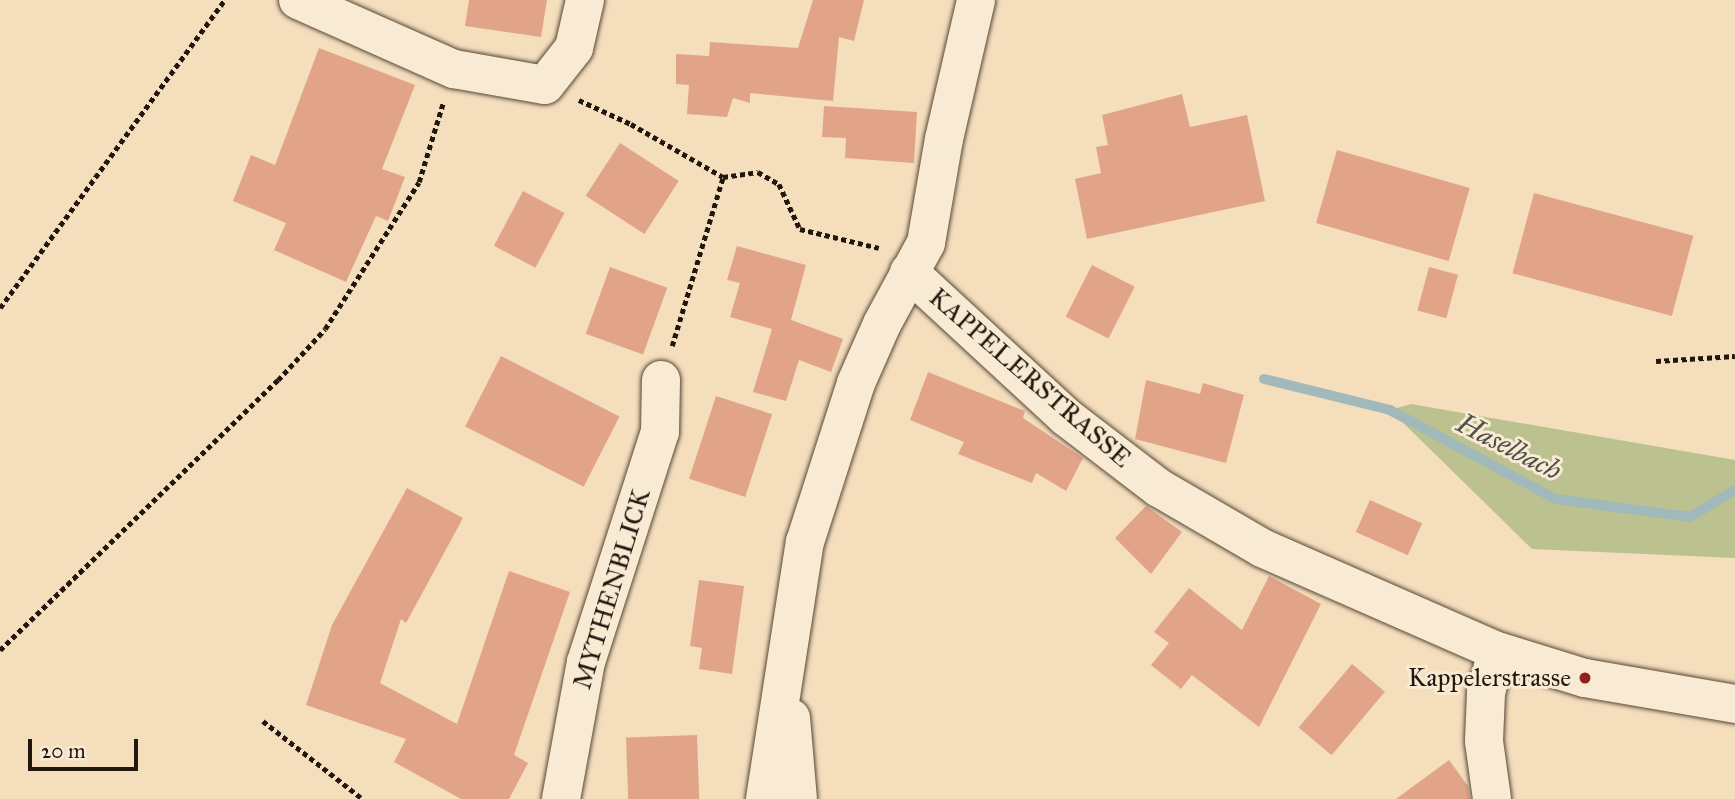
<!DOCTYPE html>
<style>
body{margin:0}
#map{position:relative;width:1735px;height:799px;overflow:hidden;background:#f5debc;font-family:"IM FELL Great Primer",serif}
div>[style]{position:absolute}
.green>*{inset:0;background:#bcc190}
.stream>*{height:10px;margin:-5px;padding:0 5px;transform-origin:5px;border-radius:5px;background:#a1b9bb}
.building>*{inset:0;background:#e2a489;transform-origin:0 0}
.path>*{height:4.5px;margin-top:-2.25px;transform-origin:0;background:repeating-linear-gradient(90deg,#22170e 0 5px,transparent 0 8.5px)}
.roads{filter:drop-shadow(0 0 2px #57493a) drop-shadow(0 0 2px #57493a)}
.minor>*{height:38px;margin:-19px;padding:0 19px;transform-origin:19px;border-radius:19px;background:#f8ead3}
.dots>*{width:19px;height:19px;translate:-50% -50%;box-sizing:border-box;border:4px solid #f8ead3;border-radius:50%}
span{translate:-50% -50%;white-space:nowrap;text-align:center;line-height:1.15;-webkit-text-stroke:6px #f8ead3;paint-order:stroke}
.street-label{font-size:26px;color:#22170e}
.poi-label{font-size:26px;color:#22170e}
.right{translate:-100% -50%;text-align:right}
.water-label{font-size:28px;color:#4e504b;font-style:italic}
.scale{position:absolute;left:28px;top:739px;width:110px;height:32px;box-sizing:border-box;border:4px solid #22170e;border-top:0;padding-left:9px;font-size:21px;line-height:24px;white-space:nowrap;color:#22170e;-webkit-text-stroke:5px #f8ead3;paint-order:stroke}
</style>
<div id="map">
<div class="green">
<div style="clip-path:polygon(1411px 404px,1735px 460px,1735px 558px,1532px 549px,1390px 410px)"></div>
</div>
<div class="stream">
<div style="left:1264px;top:379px;width:130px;rotate:13.8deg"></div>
<div style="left:1390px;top:410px;width:187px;rotate:28.3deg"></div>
<div style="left:1555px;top:499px;width:136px;rotate:7.6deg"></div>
<div style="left:1690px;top:517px;width:52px;rotate:-31deg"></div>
</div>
<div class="building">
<div style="clip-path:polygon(469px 0,547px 0,541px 37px,465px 26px)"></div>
<div style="clip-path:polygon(813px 0,864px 0,854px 41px,839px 37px,833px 101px,750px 93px,750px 103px,733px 98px,727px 117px,687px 114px,689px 85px,676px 84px,676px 54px,709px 56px,710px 42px,798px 48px)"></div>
<div style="clip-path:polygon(319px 48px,415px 85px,382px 169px,405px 177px,388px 221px,376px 216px,346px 282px,274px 250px,286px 223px,233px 201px,251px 155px,275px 165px)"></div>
<div style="clip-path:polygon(1182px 94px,1190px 127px,1247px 115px,1265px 201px,1087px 239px,1075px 179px,1101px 173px,1096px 147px,1108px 145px,1102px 115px)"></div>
<div style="clip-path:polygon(824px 106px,917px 112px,914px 163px,845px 158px,846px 138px,822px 137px)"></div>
<div style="left:620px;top:143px;width:70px;height:63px;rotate:33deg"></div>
<div style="left:1337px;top:150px;width:138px;height:76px;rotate:16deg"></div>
<div style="left:523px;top:191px;width:47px;height:62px;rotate:28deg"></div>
<div style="left:1534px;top:193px;width:165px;height:83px;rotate:15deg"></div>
<div style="clip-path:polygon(737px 246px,806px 265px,791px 320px,843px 339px,831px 372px,799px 360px,786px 401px,753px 392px,772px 329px,730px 317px,740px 283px,727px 280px)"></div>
<div style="left:1092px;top:265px;width:48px;height:58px;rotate:27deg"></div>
<div style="left:610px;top:267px;width:61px;height:71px;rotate:20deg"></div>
<div style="left:1429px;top:267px;width:30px;height:45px;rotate:15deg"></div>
<div style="left:501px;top:356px;width:133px;height:79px;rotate:27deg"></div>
<div style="clip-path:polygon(928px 372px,1025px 411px,1023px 418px,1083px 458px,1066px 491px,1036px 473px,1032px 483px,958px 454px,964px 442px,910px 420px)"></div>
<div style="clip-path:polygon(1146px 380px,1200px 394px,1203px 383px,1244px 395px,1226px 463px,1135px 439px)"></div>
<div style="left:716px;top:396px;width:59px;height:87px;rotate:18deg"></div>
<div style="clip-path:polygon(407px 488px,463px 518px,406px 623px,401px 619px,380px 683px,457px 724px,509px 571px,570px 592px,514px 755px,528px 763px,509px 799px,461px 799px,394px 762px,406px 739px,306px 705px,332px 625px)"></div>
<div style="left:1370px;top:500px;width:57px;height:35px;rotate:24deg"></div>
<div style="clip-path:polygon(1146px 506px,1182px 532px,1151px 574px,1115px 538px)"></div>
<div style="clip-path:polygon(1269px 576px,1321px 604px,1259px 727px,1192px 675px,1181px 689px,1151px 665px,1169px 643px,1154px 632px,1189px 588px,1242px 630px)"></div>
<div style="clip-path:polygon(699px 580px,744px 586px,732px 674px,699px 669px,702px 648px,690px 646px)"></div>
<div style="left:1352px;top:664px;width:43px;height:83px;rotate:40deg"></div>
<div style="left:697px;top:735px;width:64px;height:71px;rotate:88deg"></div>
<div style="clip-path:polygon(1449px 760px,1468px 786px,1470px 799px,1396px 799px)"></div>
</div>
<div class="path">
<div style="left:579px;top:100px;width:57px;rotate:24.8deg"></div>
<div style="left:631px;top:124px;width:106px;rotate:29.9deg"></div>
<div style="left:723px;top:177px;width:35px;rotate:-8deg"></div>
<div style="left:758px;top:172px;width:24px;rotate:30deg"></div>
<div style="left:779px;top:184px;width:50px;rotate:65deg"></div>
<div style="left:800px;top:229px;width:81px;rotate:13.5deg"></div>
<div style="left:0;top:308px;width:381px;rotate:-53.9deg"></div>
<div style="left:672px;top:346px;width:177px;rotate:-73.2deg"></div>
<div style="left:1656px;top:361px;width:79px;rotate:-3.6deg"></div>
<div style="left:0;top:650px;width:388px;rotate:-44.2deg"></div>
<div style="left:278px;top:380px;width:69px;rotate:-47.3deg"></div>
<div style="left:325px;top:329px;width:174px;rotate:-57.4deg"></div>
<div style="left:419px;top:182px;width:83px;rotate:-73.1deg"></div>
<div style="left:263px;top:721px;width:127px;rotate:38deg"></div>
</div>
<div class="roads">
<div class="minor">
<div style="left:298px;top:0;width:171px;rotate:23.9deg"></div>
<div style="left:454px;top:69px;width:92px;rotate:10deg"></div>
<div style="left:545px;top:85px;width:47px;rotate:-51.9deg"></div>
<div style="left:574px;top:48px;width:49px;rotate:-77.1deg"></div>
<div style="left:909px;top:272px;width:214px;rotate:42.7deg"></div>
<div style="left:1066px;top:417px;width:117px;rotate:37.4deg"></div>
<div style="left:1159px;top:488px;width:119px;rotate:30.2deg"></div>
<div style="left:1262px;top:548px;width:257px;rotate:23.7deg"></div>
<div style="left:1497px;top:651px;width:92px;rotate:17.1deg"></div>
<div style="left:1585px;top:678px;width:152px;rotate:9.8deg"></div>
<div style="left:791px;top:718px;width:81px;rotate:85.1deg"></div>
<div style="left:561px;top:799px;width:139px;rotate:-79.7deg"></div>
<div style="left:586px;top:662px;width:242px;rotate:-72.2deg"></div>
<div style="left:660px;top:432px;width:52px;rotate:-88.9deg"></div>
<div style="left:765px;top:799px;width:260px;rotate:-81.2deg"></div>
<div style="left:805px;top:542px;width:167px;rotate:-72.2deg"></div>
<div style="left:856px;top:383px;width:64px;rotate:-66.2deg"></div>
<div style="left:882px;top:324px;width:92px;rotate:-61.5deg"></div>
<div style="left:926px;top:243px;width:106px;rotate:-80.2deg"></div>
<div style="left:944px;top:139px;width:143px;rotate:-77deg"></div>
<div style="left:1492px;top:799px;width:59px;rotate:-97.9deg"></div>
<div style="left:1484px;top:741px;width:48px;rotate:-87.6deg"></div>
<div style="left:1486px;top:693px;width:43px;rotate:-75.3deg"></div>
</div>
</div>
<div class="dots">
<div style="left:1585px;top:678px;background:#8f2418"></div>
</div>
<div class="street-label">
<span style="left:1030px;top:378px;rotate:41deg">KAPPELERSTRASSE</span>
<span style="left:612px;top:589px;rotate:-73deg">MYTHENBLICK</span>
</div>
<div class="poi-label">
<span class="right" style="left:1571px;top:678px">Kappelerstrasse</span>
</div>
<div class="water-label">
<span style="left:1509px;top:447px;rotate:27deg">Haselbach</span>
</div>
<div class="scale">20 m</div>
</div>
